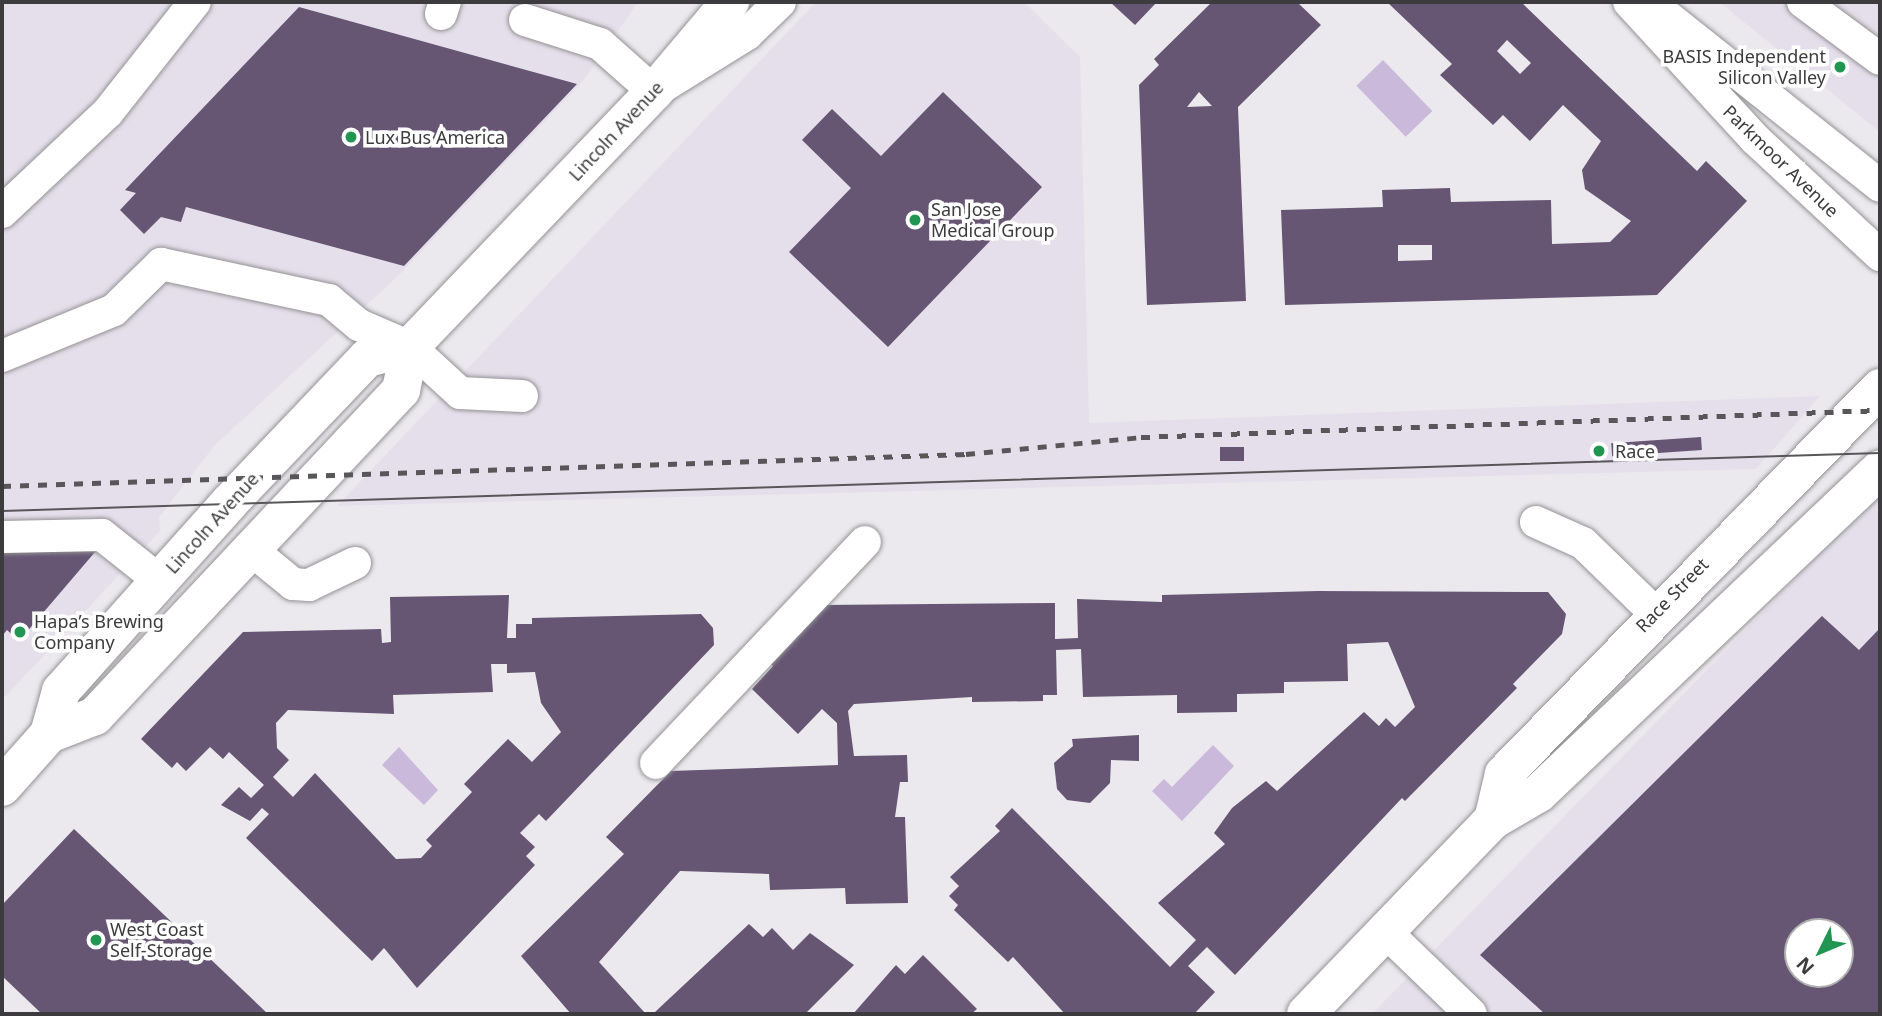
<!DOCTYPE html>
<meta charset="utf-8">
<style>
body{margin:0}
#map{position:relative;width:1882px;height:1016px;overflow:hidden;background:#ebe9ed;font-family:"Noto Sans",sans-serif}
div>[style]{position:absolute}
.built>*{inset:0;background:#e5dfeb}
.water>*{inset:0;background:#cbb9dc;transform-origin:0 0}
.building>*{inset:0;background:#665674;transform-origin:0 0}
.roads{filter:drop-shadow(0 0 2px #949296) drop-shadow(0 0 2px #949296)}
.minor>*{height:32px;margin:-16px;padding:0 16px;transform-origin:16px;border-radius:16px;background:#fff}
.major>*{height:38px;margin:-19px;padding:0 19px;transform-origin:19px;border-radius:19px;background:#fff}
.tram>*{height:2px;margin:-1px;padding:0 1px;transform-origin:1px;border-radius:1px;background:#585659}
.rail>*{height:5px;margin-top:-2.5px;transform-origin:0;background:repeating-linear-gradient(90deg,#585659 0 9px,transparent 0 18px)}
.dots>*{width:19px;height:19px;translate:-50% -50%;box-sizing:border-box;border:4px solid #fff;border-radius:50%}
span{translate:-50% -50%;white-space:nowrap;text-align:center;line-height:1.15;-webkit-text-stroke:7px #fff;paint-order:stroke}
.poi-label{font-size:18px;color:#3c3b3d}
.right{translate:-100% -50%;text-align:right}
.left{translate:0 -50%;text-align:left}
.street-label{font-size:18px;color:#3c3b3d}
.frame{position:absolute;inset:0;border:4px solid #3c3b3d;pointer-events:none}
.north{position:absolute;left:1784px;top:918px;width:70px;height:70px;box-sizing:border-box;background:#fff;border:2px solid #b1b1b1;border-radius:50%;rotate:227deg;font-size:19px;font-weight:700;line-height:28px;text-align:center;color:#3c3b3d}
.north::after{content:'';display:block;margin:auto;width:24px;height:32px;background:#209652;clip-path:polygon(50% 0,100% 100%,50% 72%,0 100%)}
</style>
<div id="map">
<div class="built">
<div style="clip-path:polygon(2px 2px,638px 2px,583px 81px,398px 276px,215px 445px,159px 517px,160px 531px,2px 700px)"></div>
<div style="clip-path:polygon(816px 2px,1024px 2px,1080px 57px,1089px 423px,1820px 396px,1756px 469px,337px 506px)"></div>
<div style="clip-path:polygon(1719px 2px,1880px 2px,1880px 132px)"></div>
<div style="clip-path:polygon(evenodd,1880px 492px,1880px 1014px,1372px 1014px,1880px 492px,1798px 932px,1840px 932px,1840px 974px,1798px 974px,1798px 932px)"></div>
</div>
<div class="water">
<div style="left:1383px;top:60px;width:71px;height:37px;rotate:46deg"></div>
<div style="clip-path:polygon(1213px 745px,1234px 766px,1182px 821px,1152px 791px,1164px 779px,1172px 787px)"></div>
<div style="clip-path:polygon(399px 747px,438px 790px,424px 805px,382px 765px)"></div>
</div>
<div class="building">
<div style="clip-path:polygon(1110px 2px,1157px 2px,1135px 25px)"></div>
<div style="clip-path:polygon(evenodd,1212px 2px,1297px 2px,1321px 25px,1238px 107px,1246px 301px,1147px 305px,1139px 85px,1159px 65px,1154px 59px,1212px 2px,1199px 92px,1212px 106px,1187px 107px,1199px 92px)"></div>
<div style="clip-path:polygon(evenodd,1387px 2px,1521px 2px,1697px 171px,1706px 161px,1747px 201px,1657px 295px,1285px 305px,1281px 210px,1383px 207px,1382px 190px,1450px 188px,1451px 202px,1551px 200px,1552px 244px,1610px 242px,1631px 221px,1585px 189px,1582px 170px,1601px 141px,1563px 105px,1530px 141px,1503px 115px,1493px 125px,1440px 75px,1452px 64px,1387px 2px,1507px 40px,1531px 63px,1520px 74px,1497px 51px,1507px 40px,1387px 2px,1398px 245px,1432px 245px,1432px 260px,1398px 261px,1398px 245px)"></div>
<div style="clip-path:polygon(299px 7px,577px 84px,404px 266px,186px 207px,181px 222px,161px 217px,144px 234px,120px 210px,136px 193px,125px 190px)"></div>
<div style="clip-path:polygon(943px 92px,1042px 187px,888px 347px,789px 252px,851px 188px,802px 140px,832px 109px,881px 156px)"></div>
<div style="left:1701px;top:437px;width:13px;height:90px;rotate:86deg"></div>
<div style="left:1220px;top:447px;width:24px;height:14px"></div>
<div style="clip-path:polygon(2px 541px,101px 545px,19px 641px,7px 630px,2px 636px)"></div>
<div style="clip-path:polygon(1317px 591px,1548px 592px,1566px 614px,1562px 634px,1513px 684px,1517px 688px,1405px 801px,1402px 798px,1235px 975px,1207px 947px,1188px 966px,1215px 992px,1194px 1014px,1065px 1014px,1013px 957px,1008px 962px,954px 910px,958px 905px,949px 896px,959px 886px,950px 877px,1000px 831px,995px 826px,1012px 808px,1170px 967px,1196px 940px,1158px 903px,1225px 844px,1214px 833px,1232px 808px,1266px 781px,1277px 791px,1364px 712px,1379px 726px,1386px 718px,1395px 727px,1415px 707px,1388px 642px,1347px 644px,1348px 681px,1284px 682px,1284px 693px,1237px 694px,1237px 712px,1177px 713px,1177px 695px,1083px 697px,1081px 649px,1056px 650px,1057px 695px,1043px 695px,1043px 701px,972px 702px,972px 697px,854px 704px,848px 711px,854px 756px,907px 755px,908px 782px,900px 782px,895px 817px,905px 817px,908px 903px,846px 904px,845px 888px,770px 890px,769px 874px,680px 871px,599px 962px,645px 1013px,655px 1012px,749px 924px,763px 937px,772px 928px,793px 950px,810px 933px,854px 965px,805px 1014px,571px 1014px,521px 956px,624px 854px,606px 837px,671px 771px,838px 765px,837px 723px,822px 709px,798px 734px,752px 689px,773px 666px,768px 661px,821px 605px,1055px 603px,1055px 639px,1078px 638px,1077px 599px,1162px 602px,1162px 595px)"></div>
<div style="clip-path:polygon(evenodd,509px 595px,507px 638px,516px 638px,516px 624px,532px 624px,532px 618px,701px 614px,713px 628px,714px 645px,546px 821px,539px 814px,520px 833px,535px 847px,526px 856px,535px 865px,417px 988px,384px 948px,372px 961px,246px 838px,269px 814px,262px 808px,250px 821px,221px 805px,239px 787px,251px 798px,264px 785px,229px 752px,223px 759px,210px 747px,186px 771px,177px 762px,172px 768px,141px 739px,243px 632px,381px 629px,382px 643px,391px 642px,390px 597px,509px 595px,491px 664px,507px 664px,507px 673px,535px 672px,541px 703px,561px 732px,532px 762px,508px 739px,464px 784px,472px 792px,426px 840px,432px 846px,421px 858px,396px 859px,315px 773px,293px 797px,273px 777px,289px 760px,277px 748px,276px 723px,288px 710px,394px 714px,393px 695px,493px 692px,491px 664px)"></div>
<div style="clip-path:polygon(evenodd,1822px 616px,1859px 650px,1880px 628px,1880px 1014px,1545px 1014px,1480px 955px,1822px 616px,1798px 932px,1840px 932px,1840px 974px,1798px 974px,1798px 932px)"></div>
<div style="clip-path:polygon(1139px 735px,1139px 761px,1111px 760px,1110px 783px,1090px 803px,1067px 800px,1057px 789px,1054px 763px,1073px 746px,1072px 739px)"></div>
<div style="clip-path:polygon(74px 829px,268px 1014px,42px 1014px,2px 976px,2px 905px)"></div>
<div style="clip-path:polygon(923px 955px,977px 1009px,971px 1014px,853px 1014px,896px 965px,905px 974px)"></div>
</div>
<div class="roads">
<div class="minor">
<div style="left:1629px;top:2px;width:186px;rotate:47.4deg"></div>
<div style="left:1755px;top:139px;width:171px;rotate:42.9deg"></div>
<div style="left:1649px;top:2px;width:295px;rotate:38.5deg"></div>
<div style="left:1803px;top:2px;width:96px;rotate:36.5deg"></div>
<div style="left:441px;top:14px;width:13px;rotate:-72deg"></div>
<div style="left:525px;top:20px;width:79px;rotate:17.7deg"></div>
<div style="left:600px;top:44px;width:72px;rotate:41.6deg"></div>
<div style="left:654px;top:92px;width:110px;rotate:-31.9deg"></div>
<div style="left:747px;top:34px;width:46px;rotate:-44.1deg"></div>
<div style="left:2px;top:212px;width:146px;rotate:-43.3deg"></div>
<div style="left:108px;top:112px;width:140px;rotate:-51.7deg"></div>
<div style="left:2px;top:356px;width:121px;rotate:-22.3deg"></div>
<div style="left:114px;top:310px;width:66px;rotate:-44.4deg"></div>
<div style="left:161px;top:264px;width:172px;rotate:12.1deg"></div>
<div style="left:329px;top:300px;width:39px;rotate:40deg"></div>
<div style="left:359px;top:325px;width:56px;rotate:23.3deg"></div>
<div style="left:410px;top:347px;width:68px;rotate:42.6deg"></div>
<div style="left:460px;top:393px;width:62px;rotate:2.8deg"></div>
<div style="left:1536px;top:522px;width:51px;rotate:24.1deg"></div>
<div style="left:1583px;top:543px;width:100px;rotate:44.2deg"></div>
<div style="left:2px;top:537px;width:100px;rotate:-1.1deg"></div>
<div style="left:102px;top:535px;width:74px;rotate:38.4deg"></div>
<div style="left:249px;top:548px;width:57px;rotate:39.3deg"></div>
<div style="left:293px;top:584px;width:16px;rotate:4deg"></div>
<div style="left:309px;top:585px;width:51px;rotate:-25.6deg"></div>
<div style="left:656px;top:763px;width:304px;rotate:-46.6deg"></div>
<div style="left:1386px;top:932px;width:118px;rotate:44deg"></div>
</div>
<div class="major">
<div style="left:49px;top:734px;width:49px;rotate:-21.4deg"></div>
<div style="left:95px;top:716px;width:447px;rotate:-46.8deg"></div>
<div style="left:401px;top:390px;width:44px;rotate:-78.2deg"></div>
<div style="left:2px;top:787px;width:71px;rotate:-48.4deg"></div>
<div style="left:49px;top:734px;width:45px;rotate:-74.4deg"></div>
<div style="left:61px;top:691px;width:252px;rotate:-48.2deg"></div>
<div style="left:229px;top:503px;width:200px;rotate:-46.4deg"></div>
<div style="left:367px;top:358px;width:44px;rotate:-14.3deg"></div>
<div style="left:410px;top:347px;width:353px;rotate:-46.3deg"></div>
<div style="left:654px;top:92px;width:118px;rotate:-49.8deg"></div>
<div style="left:1493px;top:820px;width:47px;rotate:-76.6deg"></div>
<div style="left:1504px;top:774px;width:539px;rotate:-45.75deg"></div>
<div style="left:1306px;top:1014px;width:269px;rotate:-46.1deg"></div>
<div style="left:1493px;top:820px;width:53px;rotate:-30.4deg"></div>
<div style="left:1539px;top:793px;width:470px;rotate:-43.5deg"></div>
</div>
</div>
<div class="tram">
<div style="left:2px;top:511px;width:1879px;rotate:-1.77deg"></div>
</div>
<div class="rail">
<div style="left:2px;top:486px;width:965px;rotate:-1.9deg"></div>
<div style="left:966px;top:454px;width:176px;rotate:-5.5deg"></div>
<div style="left:1141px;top:437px;width:739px;rotate:-2.09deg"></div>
</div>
<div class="dots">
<div style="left:1840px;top:67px;background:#209652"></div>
<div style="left:351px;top:137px;background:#209652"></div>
<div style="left:915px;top:220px;background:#209652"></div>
<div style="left:1599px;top:451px;background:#209652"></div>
<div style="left:20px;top:632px;background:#209652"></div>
<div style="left:96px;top:940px;background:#209652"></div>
</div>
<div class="poi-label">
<span class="right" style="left:1826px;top:67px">BASIS Independent<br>Silicon Valley</span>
<span class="left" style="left:365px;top:137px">Lux Bus America</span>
<span class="left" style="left:931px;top:220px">San Jose<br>Medical Group</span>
<span class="left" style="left:1615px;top:451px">Race</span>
<span class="left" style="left:34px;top:632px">Hapa’s Brewing<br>Company</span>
<span class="left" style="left:110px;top:940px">West Coast<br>Self-Storage</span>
</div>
<div class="street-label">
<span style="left:616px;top:131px;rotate:-47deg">Lincoln Avenue</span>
<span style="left:1781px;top:161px;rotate:44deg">Parkmoor Avenue</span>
<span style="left:212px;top:523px;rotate:-48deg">Lincoln Avenue</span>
<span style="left:1672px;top:595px;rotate:-46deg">Race Street</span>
</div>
<div class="frame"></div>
<div class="north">N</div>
</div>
